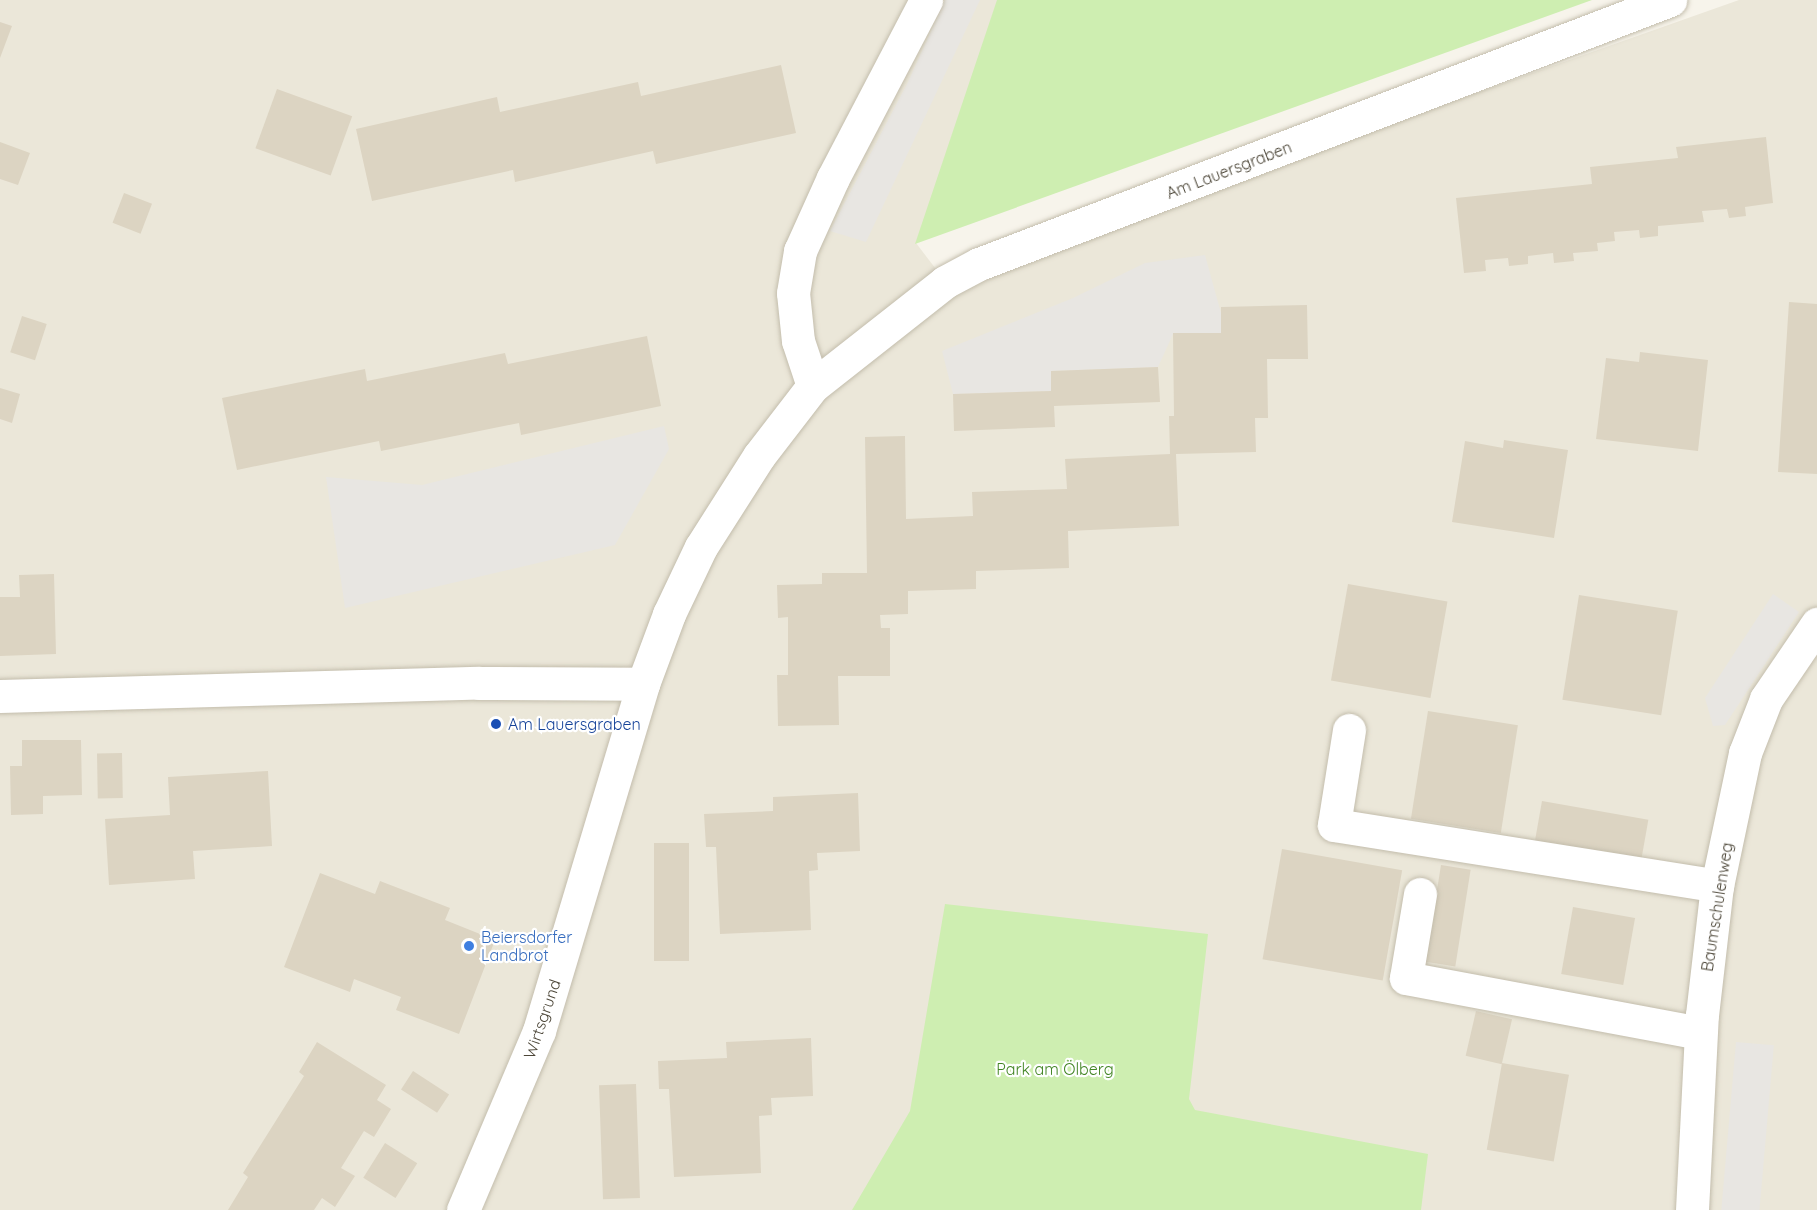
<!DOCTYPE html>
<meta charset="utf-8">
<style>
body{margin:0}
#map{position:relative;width:1817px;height:1210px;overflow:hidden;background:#f7f4eb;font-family:Quicksand,sans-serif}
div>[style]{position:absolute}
.residential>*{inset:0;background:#ebe7d9}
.green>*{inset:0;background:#ceeeb1}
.parking>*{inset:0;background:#e8e6e2;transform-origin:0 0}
.building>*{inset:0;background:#dcd4c2;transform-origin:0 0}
.roads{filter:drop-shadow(0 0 2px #c3bdac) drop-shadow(0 0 2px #c3bdac)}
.minor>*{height:33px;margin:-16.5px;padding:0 16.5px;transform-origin:16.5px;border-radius:16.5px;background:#fff}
.dots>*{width:16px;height:16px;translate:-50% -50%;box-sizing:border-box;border:3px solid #fff;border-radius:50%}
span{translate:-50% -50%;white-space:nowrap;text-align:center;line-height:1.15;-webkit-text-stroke:4.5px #fff;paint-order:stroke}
.street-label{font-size:16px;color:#4c4638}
.transit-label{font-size:16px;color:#164399}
.left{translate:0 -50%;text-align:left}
.shop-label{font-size:16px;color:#366cbe}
.park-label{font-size:16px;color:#428524}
</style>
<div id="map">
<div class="residential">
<div style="clip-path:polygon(0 0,999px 0,916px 243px,945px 281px,1739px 0,1817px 0,1817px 1210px,0 1210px)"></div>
</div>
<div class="green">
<div style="clip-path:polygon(997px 0,1592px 0,915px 244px)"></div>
<div style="clip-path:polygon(945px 904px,1208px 934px,1189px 1099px,1195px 1110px,1428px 1154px,1421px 1210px,852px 1210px,910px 1111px)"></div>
</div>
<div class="parking">
<div style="clip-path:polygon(945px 0,980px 0,866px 242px,830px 231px,908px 82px)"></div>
<div style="clip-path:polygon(1205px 255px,1221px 313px,1221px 333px,1173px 334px,1158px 367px,1051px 371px,1051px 391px,953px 394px,942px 351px,1073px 298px,1145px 263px)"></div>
<div style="clip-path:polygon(664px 426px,669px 449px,615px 545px,345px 608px,326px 477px,422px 485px)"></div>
<div style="clip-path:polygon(1773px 594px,1799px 612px,1725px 725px,1713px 726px,1705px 698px)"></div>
<div style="left:1736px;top:1042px;width:38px;height:169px;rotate:5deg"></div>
</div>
<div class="building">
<div style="clip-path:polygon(0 22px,12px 26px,0 58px)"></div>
<div style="clip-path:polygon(781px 65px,796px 133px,656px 164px,653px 151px,515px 182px,513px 170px,372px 201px,356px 129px,497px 97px,500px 112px,638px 82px,641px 96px)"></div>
<div style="left:277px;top:89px;width:80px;height:63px;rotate:20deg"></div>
<div style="clip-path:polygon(1766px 137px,1773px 203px,1745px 207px,1746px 216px,1729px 218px,1727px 209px,1702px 211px,1704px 222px,1658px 226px,1658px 236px,1640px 238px,1639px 230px,1614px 232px,1615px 241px,1597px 243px,1598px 251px,1573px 253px,1574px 261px,1554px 263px,1553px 253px,1528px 256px,1528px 264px,1509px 266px,1508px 258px,1485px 260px,1486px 271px,1464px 273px,1456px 198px,1592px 184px,1590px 167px,1678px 158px,1676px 147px)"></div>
<div style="clip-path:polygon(0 142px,30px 153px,18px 185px,0 179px)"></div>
<div style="left:124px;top:193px;width:30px;height:32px;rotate:21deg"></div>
<div style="clip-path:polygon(1789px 302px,1817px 304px,1817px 474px,1778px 472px)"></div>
<div style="clip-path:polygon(1307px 305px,1308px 359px,1267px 359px,1268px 418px,1255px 418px,1256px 452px,1176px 454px,1179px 526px,1068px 531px,1069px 568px,976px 571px,976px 589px,908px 591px,908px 614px,880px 615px,881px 628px,890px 628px,890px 676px,838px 676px,839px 725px,778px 726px,777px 675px,788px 675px,788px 617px,778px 618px,777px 585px,822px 584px,822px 573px,867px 573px,865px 437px,905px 436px,906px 519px,973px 516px,972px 492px,1067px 489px,1065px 459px,1170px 454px,1169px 416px,1174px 416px,1173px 333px,1221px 333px,1221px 307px)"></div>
<div style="left:22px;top:316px;width:26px;height:38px;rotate:18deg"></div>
<div style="clip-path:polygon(647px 336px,661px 406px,521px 435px,519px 423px,381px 451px,379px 441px,237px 470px,222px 398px,365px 369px,367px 381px,505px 353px,508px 364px)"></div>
<div style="clip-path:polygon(1640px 352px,1708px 360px,1698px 451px,1596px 439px,1606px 358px,1639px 362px)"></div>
<div style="clip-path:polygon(1158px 367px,1160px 402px,1054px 406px,1055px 427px,954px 431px,953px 394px,1051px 391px,1051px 371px)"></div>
<div style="clip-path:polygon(0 388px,20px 394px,12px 423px,0 419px)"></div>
<div style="clip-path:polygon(1504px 440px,1568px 450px,1554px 538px,1452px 522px,1465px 441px,1503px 448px)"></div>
<div style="clip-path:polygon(54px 574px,56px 654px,0 656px,0 597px,20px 597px,19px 575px)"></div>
<div style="left:1348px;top:584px;width:101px;height:98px;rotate:10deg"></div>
<div style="left:1579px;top:595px;width:100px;height:106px;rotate:9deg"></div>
<div style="left:1428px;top:711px;width:91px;height:109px;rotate:9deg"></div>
<div style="clip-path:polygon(22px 740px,81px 740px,82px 795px,43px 796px,43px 814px,11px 815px,10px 766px,22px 766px)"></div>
<div style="left:122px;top:753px;width:45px;height:25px;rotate:89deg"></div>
<div style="clip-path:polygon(268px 771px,272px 846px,193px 851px,195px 879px,109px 885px,105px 819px,170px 815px,168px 777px)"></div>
<div style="clip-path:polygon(858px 793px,860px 851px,817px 853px,818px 870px,809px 871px,811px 930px,720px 934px,716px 847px,706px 847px,704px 814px,773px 811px,773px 797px)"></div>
<div style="left:1542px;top:801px;width:108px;height:43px;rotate:10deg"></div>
<div style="left:654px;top:843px;width:35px;height:118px"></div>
<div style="left:1282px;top:849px;width:122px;height:112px;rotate:10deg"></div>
<div style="left:1441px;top:865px;width:30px;height:98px;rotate:9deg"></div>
<div style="clip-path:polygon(320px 873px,375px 894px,380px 881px,450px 908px,445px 920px,495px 940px,459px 1034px,396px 1010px,401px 997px,354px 979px,350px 992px,284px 967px)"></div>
<div style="left:1573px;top:907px;width:63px;height:68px;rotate:10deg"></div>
<div style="left:1476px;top:1011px;width:37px;height:46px;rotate:13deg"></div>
<div style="clip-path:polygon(811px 1038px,813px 1096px,771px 1098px,772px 1115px,759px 1116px,761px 1173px,674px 1177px,669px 1089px,659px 1089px,658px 1061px,727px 1058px,726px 1042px)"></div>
<div style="clip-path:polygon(317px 1042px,386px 1085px,377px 1100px,391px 1109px,374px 1137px,364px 1131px,341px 1168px,355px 1176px,335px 1207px,322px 1198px,314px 1210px,228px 1210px,248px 1177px,243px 1173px,304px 1076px,299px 1072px)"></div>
<div style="left:1502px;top:1063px;width:68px;height:88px;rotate:10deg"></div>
<div style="left:413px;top:1071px;width:43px;height:22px;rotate:33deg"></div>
<div style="left:636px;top:1084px;width:114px;height:37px;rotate:88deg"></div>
<div style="left:385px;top:1143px;width:38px;height:41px;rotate:32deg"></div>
</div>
<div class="roads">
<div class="minor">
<div style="left:813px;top:386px;width:47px;rotate:-108.4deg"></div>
<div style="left:798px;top:341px;width:48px;rotate:-95.9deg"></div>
<div style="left:793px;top:293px;width:43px;rotate:-80.5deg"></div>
<div style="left:800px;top:251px;width:80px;rotate:-65.7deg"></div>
<div style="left:833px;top:178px;width:201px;rotate:-62.4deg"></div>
<div style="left:0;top:696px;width:479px;rotate:-1.6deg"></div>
<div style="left:479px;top:683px;width:164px;rotate:0.3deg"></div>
<div style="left:643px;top:684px;width:75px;rotate:-69.6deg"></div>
<div style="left:669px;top:614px;width:74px;rotate:-64.5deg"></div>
<div style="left:701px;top:547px;width:108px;rotate:-57.5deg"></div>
<div style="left:759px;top:456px;width:88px;rotate:-52.4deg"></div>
<div style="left:813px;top:386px;width:168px;rotate:-38.2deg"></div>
<div style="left:945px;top:282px;width:38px;rotate:-28deg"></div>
<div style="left:979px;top:264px;width:740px;rotate:-20.91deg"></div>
<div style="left:1349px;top:730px;width:96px;rotate:99deg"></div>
<div style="left:1334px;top:825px;width:388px;rotate:9deg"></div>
<div style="left:1420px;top:894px;width:85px;rotate:99.5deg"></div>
<div style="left:1406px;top:978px;width:299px;rotate:10.6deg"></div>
<div style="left:463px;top:1210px;width:194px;rotate:-67deg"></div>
<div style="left:539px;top:1031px;width:362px;rotate:-73.3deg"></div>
<div style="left:1692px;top:1210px;width:195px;rotate:-87.1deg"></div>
<div style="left:1702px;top:1015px;width:130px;rotate:-83.4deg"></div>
<div style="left:1717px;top:886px;width:136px;rotate:-78.1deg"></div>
<div style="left:1745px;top:753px;width:58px;rotate:-68.7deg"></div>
<div style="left:1766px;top:699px;width:91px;rotate:-55.8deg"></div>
</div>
</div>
<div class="dots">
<div style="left:496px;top:724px;background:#1a4fb4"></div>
<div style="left:469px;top:946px;background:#3f7fe0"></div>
</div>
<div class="street-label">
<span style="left:1229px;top:170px;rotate:-21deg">Am Lauersgraben</span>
<span style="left:1717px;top:907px;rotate:-81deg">Baumschulenweg</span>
<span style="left:542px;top:1019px;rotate:-71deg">Wirtsgrund</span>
</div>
<div class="transit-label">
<span class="left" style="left:508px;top:724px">Am Lauersgraben</span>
</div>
<div class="shop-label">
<span class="left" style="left:481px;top:946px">Beiersdorfer<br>Landbrot</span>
</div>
<div class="park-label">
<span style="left:1055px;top:1069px">Park am Ölberg</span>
</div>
</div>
